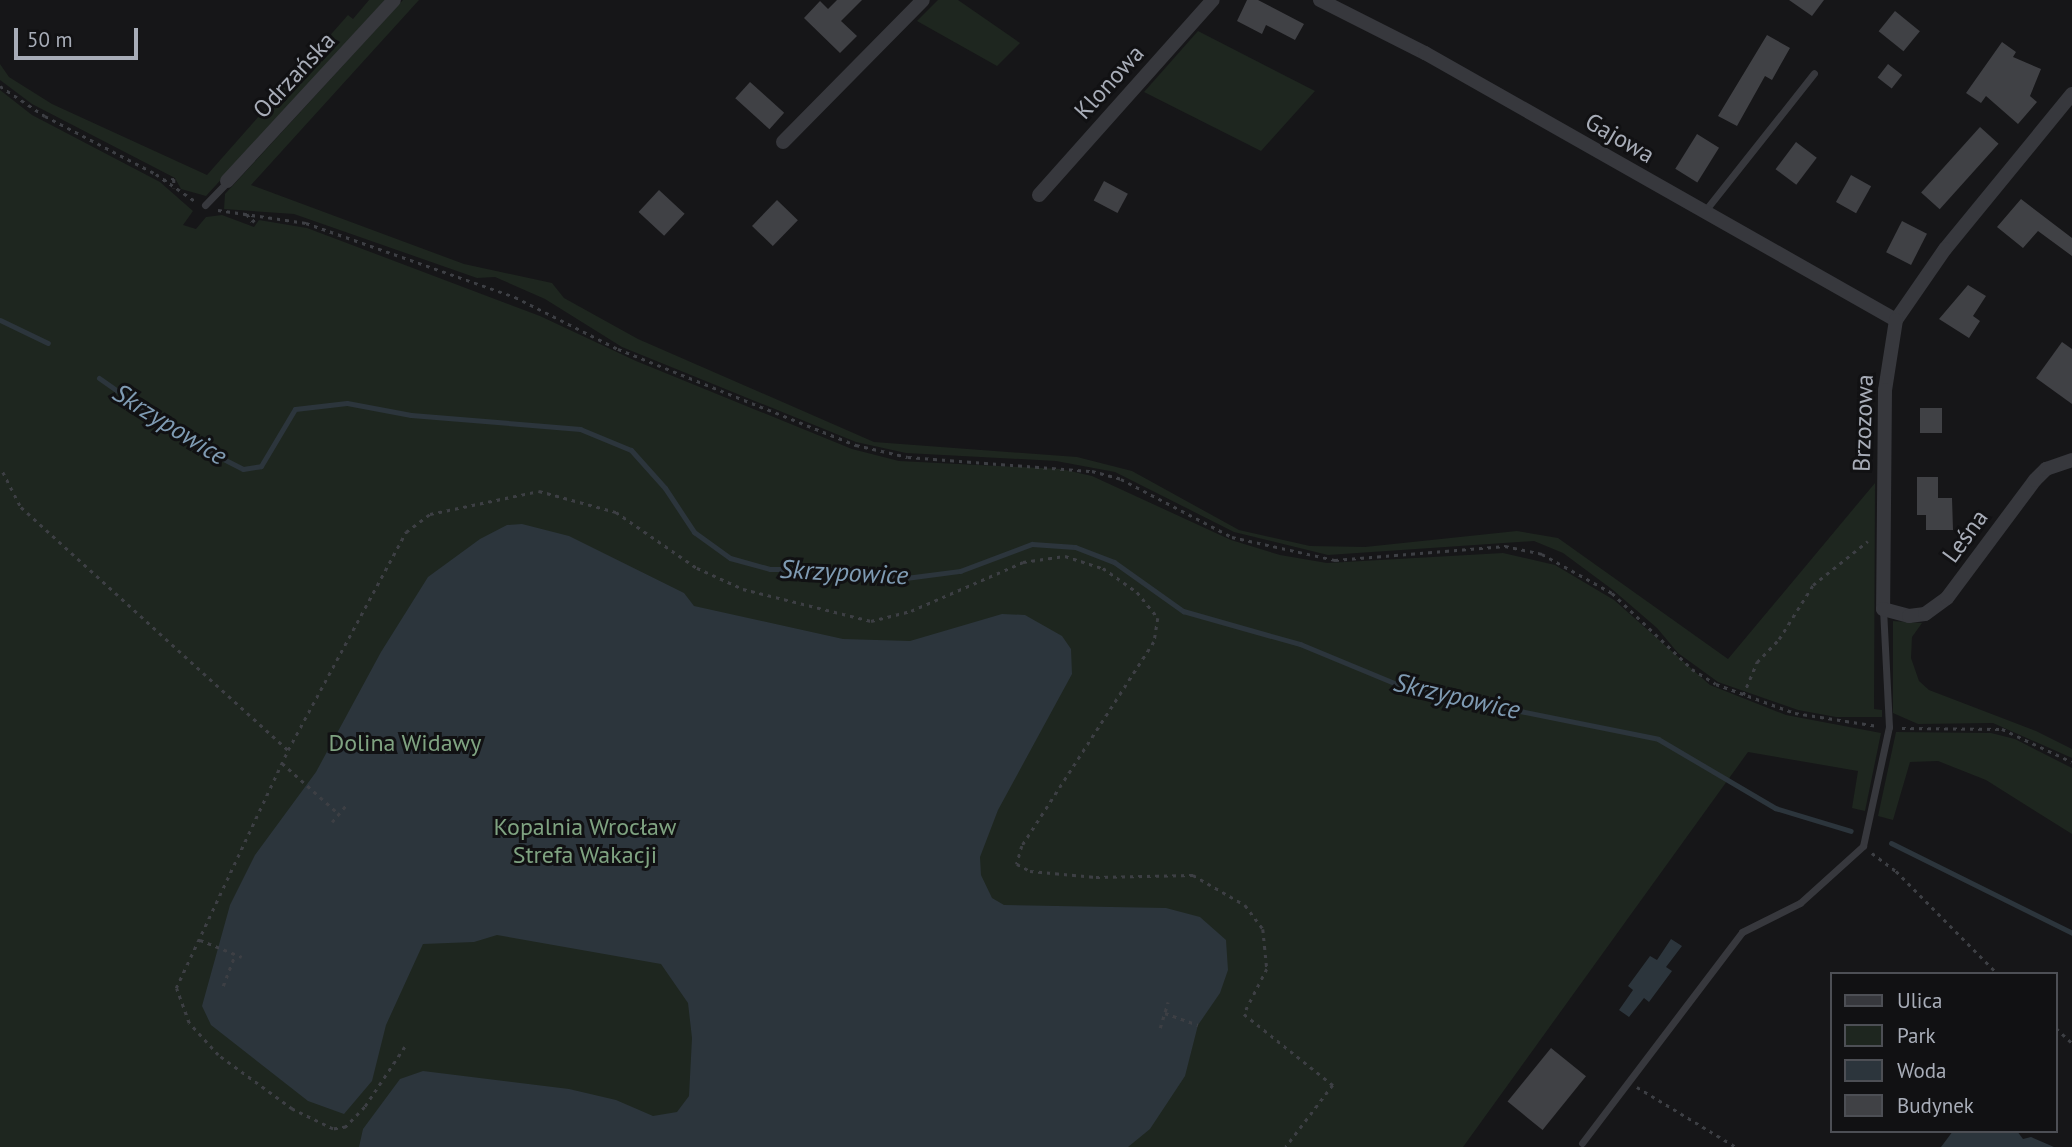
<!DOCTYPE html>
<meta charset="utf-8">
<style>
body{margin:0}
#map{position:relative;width:2072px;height:1147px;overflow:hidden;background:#161618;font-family:"PT Sans",sans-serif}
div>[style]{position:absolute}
.green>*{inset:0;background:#1e261f}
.water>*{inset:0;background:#2c353c}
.stream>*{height:5px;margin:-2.5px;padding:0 2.5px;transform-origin:2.5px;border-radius:2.5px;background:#2c353c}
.building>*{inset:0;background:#404145;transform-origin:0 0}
.path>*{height:2.5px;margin-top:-1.25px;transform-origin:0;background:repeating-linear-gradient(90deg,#3d3f44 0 3.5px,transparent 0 8.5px)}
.lane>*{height:7px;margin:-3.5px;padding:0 3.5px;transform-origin:3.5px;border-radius:3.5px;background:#37383d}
.street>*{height:14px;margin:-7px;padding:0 7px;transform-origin:7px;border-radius:7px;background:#37383d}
span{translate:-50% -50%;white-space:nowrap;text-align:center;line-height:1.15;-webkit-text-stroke:6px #111113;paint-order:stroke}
.street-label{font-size:24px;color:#a8adb8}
.park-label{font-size:24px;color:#7fa381}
.water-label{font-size:26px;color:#7f9bb3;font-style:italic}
.legend{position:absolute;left:1830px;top:972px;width:228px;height:161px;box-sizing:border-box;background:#111113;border:2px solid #4d4f55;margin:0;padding:9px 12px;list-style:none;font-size:21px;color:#a8adb8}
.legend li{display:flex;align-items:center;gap:14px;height:35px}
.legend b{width:35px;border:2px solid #4d4f55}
.scale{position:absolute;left:14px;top:28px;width:124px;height:32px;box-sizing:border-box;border:4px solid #a8adb8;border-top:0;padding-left:9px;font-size:21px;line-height:24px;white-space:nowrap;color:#a8adb8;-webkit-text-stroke:5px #111113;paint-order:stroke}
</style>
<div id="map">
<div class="green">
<div style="clip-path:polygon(369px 0,385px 0,206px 196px,181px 189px,175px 178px,32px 104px,0 80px,0 64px,9px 77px,52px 104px,207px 175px,348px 15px,353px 19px)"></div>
<div style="clip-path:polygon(403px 0,419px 0,251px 185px,464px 264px,552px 283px,564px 298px,638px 339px,874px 442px,1077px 457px,1132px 471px,1239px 530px,1310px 546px,1365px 547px,1517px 531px,1558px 538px,1728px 659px,1875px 483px,1874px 709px,1882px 710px,1882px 717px,1836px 717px,1798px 710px,1718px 682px,1678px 653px,1657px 628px,1613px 590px,1563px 553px,1534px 541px,1328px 555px,1234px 532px,1115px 472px,1056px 461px,906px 453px,856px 442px,622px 347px,545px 299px,495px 277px,477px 278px,294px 214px,224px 209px,225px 194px)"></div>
<div style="clip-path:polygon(938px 0,958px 0,1020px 43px,997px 66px,917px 21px)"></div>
<div style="clip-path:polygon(1198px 31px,1315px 91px,1261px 151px,1144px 92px)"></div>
<div style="clip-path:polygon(0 90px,32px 115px,160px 182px,193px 211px,183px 225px,196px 229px,206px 217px,222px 215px,254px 227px,259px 220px,307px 228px,540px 316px,636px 361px,852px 449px,899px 461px,1061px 469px,1092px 476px,1231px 540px,1280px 555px,1327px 563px,1503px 553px,1555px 565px,1614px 600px,1710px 685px,1786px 715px,1881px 733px,1865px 811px,1852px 808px,1858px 771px,1748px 752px,1463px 1147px,0 1147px)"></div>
<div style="clip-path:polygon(1893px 621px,1922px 623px,1912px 637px,1911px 658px,1919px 681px,1929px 690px,2036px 731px,2072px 749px,2072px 758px,1993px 723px,1918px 724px,1893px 713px)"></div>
<div style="clip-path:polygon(1896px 732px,1991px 733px,2015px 739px,2072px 768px,2072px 834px,1986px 780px,1938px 761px,1910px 762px,1893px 820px,1878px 816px)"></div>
</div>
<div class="water">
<div style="clip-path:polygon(522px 524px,569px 536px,684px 593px,694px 606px,843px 639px,910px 641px,1002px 614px,1025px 615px,1062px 636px,1071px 649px,1072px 674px,998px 810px,980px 857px,981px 875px,992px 898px,1004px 905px,1166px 908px,1200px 917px,1226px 940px,1228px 970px,1220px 993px,1198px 1025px,1185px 1076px,1150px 1129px,1128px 1147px,359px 1147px,363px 1129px,400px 1079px,423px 1071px,569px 1089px,616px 1100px,653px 1116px,677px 1112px,689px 1096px,692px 1038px,688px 1003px,661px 964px,497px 935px,474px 942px,423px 944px,386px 1025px,372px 1081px,344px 1114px,308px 1101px,211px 1025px,202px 1006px,230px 905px,255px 855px,316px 772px,381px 652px,428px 577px,480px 539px,507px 525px)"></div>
<div style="clip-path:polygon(1671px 939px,1682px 946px,1666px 967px,1672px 971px,1649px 1002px,1644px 998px,1629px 1017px,1619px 1010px,1633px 990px,1628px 986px,1650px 956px,1657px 960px)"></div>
<div style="clip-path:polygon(1953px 1131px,2017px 1131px,2023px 1139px,2031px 1137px,2054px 1147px,1941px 1147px)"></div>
</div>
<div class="stream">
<div style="left:0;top:320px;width:53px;rotate:25.6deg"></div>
<div style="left:99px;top:378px;width:111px;rotate:35.1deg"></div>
<div style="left:190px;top:442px;width:59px;rotate:27deg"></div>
<div style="left:243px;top:469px;width:18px;rotate:-9deg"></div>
<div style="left:261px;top:466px;width:66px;rotate:-59.2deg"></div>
<div style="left:295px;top:409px;width:52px;rotate:-6.6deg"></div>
<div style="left:347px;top:403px;width:65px;rotate:10.6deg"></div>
<div style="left:411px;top:415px;width:170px;rotate:4.7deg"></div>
<div style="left:580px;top:429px;width:55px;rotate:22.4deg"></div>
<div style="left:631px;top:450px;width:51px;rotate:48.2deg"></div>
<div style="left:665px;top:488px;width:53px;rotate:56.6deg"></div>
<div style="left:694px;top:532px;width:44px;rotate:35.8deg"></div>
<div style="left:730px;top:558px;width:41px;rotate:15.4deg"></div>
<div style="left:770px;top:569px;width:94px"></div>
<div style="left:864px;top:569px;width:35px;rotate:16deg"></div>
<div style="left:898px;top:579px;width:63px;rotate:-7.4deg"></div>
<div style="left:960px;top:571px;width:77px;rotate:-20.6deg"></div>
<div style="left:1032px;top:544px;width:43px;rotate:4deg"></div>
<div style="left:1075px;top:547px;width:42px;rotate:21deg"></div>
<div style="left:1114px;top:562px;width:85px;rotate:35.4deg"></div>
<div style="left:1183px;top:611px;width:122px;rotate:15.8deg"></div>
<div style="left:1300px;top:644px;width:115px;rotate:22.5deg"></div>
<div style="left:1406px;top:688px;width:257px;rotate:11.4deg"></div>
<div style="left:1658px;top:739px;width:136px;rotate:30.5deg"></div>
<div style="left:1775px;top:808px;width:79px;rotate:16.8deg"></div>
<div style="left:1891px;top:843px;width:202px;rotate:26.4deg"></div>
</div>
<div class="building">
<div style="clip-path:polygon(837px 0,862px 0,841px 21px,857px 36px,840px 53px,804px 18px,820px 1px,828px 9px)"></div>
<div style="clip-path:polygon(1247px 0,1258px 0,1304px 24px,1295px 40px,1266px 25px,1262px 34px,1237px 21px)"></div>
<div style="clip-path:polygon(1789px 0,1824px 0,1812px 16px)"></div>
<div style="left:1895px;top:11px;width:32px;height:26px;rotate:39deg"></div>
<div style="clip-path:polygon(1767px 35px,1790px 48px,1772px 80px,1765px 76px,1737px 126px,1718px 116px)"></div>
<div style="clip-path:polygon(2002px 42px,2016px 52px,2013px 57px,2041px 69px,2030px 96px,2037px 102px,2018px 124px,1986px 96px,1981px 103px,1966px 93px)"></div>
<div style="left:1888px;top:64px;width:18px;height:17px;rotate:38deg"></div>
<div style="left:750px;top:82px;width:46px;height:22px;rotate:42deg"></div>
<div style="left:1980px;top:127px;width:25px;height:88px;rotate:42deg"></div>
<div style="left:1697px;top:134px;width:26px;height:41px;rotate:32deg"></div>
<div style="left:1796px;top:142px;width:26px;height:34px;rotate:37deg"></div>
<div style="left:1851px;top:175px;width:23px;height:31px;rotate:29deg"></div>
<div style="left:1104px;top:181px;width:27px;height:22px;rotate:28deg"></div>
<div style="left:659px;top:190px;width:35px;height:30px;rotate:43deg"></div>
<div style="clip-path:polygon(2021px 199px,2072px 238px,2072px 256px,2038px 231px,2023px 248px,1997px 227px)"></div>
<div style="left:777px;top:200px;width:29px;height:36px;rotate:44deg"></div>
<div style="left:1902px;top:221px;width:28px;height:35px;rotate:27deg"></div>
<div style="clip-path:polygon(1968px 285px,1986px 296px,1973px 316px,1980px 321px,1969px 338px,1939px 319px)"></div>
<div style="clip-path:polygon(2062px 342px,2072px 349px,2072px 404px,2036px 378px)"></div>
<div style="left:1920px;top:408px;width:22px;height:25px"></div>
<div style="clip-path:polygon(1917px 477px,1938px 477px,1938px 498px,1952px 498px,1953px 530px,1926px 530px,1926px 515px,1917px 515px)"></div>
<div style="left:1551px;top:1048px;width:45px;height:69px;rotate:39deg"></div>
</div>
<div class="path">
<div style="left:0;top:86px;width:54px;rotate:33.7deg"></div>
<div style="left:45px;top:116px;width:125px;rotate:27.6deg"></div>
<div style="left:156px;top:174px;width:47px;rotate:34.7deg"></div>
<div style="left:163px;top:180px;width:11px;rotate:-5deg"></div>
<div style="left:174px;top:179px;width:9px;rotate:90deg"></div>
<div style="left:218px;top:210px;width:89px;rotate:8.4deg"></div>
<div style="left:306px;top:223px;width:222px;rotate:19.5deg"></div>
<div style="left:515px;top:297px;width:115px;rotate:26.8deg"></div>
<div style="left:618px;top:349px;width:257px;rotate:22deg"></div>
<div style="left:856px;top:445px;width:53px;rotate:13deg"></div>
<div style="left:908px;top:457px;width:185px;rotate:4.4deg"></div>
<div style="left:1092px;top:471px;width:30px;rotate:15deg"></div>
<div style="left:1121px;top:479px;width:125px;rotate:27.6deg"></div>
<div style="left:1232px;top:537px;width:106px;rotate:12.6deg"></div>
<div style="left:1335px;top:560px;width:171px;rotate:-4.7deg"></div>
<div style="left:1505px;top:546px;width:38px;rotate:12deg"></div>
<div style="left:1542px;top:554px;width:80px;rotate:29.1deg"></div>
<div style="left:1612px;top:593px;width:110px;rotate:43.5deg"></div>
<div style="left:1692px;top:669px;width:28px;rotate:32deg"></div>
<div style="left:1716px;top:684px;width:84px;rotate:20.2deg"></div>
<div style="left:1795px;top:713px;width:84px;rotate:8.9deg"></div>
<div style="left:247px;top:214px;width:9px;rotate:58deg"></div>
<div style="left:252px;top:222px;width:8px;rotate:-45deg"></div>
<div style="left:3px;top:472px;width:39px;rotate:63deg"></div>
<div style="left:21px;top:507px;width:361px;rotate:42.3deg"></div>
<div style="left:1743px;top:695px;width:36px;rotate:-67deg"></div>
<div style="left:1757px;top:662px;width:32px;rotate:-46deg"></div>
<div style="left:1779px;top:639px;width:64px;rotate:-57.8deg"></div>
<div style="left:1813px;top:585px;width:70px;rotate:-38.7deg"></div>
<div style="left:1902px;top:728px;width:100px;rotate:0.6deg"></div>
<div style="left:2002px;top:729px;width:77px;rotate:25.2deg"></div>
<div style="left:282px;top:763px;width:76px;rotate:41.8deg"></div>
<div style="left:332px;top:822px;width:25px;rotate:-50deg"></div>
<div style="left:1872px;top:853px;width:30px;rotate:37deg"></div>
<div style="left:1896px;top:871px;width:145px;rotate:45.3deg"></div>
<div style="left:200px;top:940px;width:45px;rotate:22deg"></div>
<div style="left:223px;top:986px;width:33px;rotate:-69deg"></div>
<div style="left:1165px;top:1013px;width:35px;rotate:20deg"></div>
<div style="left:1160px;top:1028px;width:27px;rotate:-73deg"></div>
<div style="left:2056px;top:1028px;width:22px;rotate:43deg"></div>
<div style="left:405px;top:1047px;width:72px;rotate:123.7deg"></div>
<div style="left:365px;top:1107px;width:28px;rotate:134deg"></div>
<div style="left:346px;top:1127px;width:13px;rotate:171deg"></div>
<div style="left:333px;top:1129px;width:46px;rotate:-154deg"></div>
<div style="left:292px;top:1109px;width:92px;rotate:-143.9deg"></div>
<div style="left:218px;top:1055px;width:43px;rotate:-132.2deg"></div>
<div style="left:189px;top:1023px;width:37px;rotate:-110deg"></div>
<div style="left:176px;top:988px;width:263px;rotate:-64.8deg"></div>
<div style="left:288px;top:750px;width:248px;rotate:-61.6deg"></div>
<div style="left:406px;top:532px;width:30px;rotate:-37deg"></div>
<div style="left:430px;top:514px;width:111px;rotate:-11.9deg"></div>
<div style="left:539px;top:491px;width:80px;rotate:15.3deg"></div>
<div style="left:616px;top:512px;width:98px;rotate:34.7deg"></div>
<div style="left:697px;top:568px;width:51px;rotate:24.5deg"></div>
<div style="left:743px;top:589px;width:132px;rotate:14deg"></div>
<div style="left:871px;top:621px;width:41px;rotate:-14deg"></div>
<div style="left:911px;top:611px;width:122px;rotate:-23.6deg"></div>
<div style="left:1023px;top:562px;width:42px;rotate:-8.1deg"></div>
<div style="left:1065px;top:556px;width:40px;rotate:18deg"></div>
<div style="left:1103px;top:568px;width:42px;rotate:35.2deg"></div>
<div style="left:1137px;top:592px;width:33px;rotate:51deg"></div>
<div style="left:1158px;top:618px;width:24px;rotate:99deg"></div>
<div style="left:1154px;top:642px;width:243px;rotate:122.9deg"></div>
<div style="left:1022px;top:846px;width:19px;rotate:106deg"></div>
<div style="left:1017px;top:864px;width:15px;rotate:28deg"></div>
<div style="left:1030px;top:871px;width:66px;rotate:5.2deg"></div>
<div style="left:1096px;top:877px;width:97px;rotate:-1.2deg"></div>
<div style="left:1193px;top:875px;width:60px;rotate:30deg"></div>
<div style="left:1245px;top:905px;width:30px;rotate:53deg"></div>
<div style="left:1263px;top:929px;width:40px;rotate:84.3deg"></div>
<div style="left:1267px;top:969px;width:51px;rotate:117.1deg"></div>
<div style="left:1244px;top:1014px;width:114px;rotate:38.6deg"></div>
<div style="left:1333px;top:1085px;width:78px;rotate:127.2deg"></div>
<div style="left:1637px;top:1087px;width:116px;rotate:31.2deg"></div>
</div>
<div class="lane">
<div style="left:205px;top:205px;width:32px;rotate:-46deg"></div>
<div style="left:1704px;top:212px;width:177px;rotate:-51.6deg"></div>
<div style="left:1582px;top:1143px;width:265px;rotate:-52.8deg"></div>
<div style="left:1742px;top:932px;width:65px;rotate:-26.6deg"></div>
<div style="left:1800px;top:903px;width:85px;rotate:-42.1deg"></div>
<div style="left:1863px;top:846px;width:122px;rotate:-77.7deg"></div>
<div style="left:1889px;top:727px;width:118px;rotate:-92.9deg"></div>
</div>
<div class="street">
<div style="left:1320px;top:0;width:118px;rotate:26.8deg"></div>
<div style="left:1425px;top:53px;width:541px;rotate:29.55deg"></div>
<div style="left:2072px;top:94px;width:200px;rotate:129.3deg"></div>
<div style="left:1945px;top:249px;width:86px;rotate:124.6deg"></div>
<div style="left:1896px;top:320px;width:71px;rotate:98.9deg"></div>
<div style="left:1885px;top:390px;width:219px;rotate:90.5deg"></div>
<div style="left:1883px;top:609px;width:27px;rotate:15deg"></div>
<div style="left:1909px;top:616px;width:16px;rotate:-7deg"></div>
<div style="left:1925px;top:614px;width:27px;rotate:-36deg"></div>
<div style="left:1947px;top:598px;width:147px;rotate:-53.3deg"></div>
<div style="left:2035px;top:480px;width:16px;rotate:-45deg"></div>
<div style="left:2046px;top:469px;width:28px;rotate:-19deg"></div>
<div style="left:783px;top:142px;width:199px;rotate:-45.4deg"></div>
<div style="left:227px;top:181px;width:246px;rotate:-47.3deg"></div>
<div style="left:1039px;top:195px;width:261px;rotate:-48.3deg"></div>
</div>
<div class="street-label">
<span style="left:294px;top:75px;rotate:-47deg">Odrzańska</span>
<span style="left:1109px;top:82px;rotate:-48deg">Klonowa</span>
<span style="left:1620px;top:138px;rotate:30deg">Gajowa</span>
<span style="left:1863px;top:423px;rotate:-88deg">Brzozowa</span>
<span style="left:1965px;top:536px;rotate:-54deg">Leśna</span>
</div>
<div class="park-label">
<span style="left:405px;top:743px">Dolina Widawy</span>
<span style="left:585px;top:841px">Kopalnia Wrocław<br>Strefa Wakacji</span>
</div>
<div class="water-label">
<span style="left:170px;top:424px;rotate:32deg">Skrzypowice</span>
<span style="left:844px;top:572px;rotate:3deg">Skrzypowice</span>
<span style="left:1457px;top:696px;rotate:13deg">Skrzypowice</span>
</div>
<ul class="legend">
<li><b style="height:9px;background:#37383d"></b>Ulica</li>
<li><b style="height:19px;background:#1e261f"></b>Park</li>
<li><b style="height:19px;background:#2c353c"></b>Woda</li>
<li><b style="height:19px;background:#404145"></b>Budynek</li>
</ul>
<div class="scale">50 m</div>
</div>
